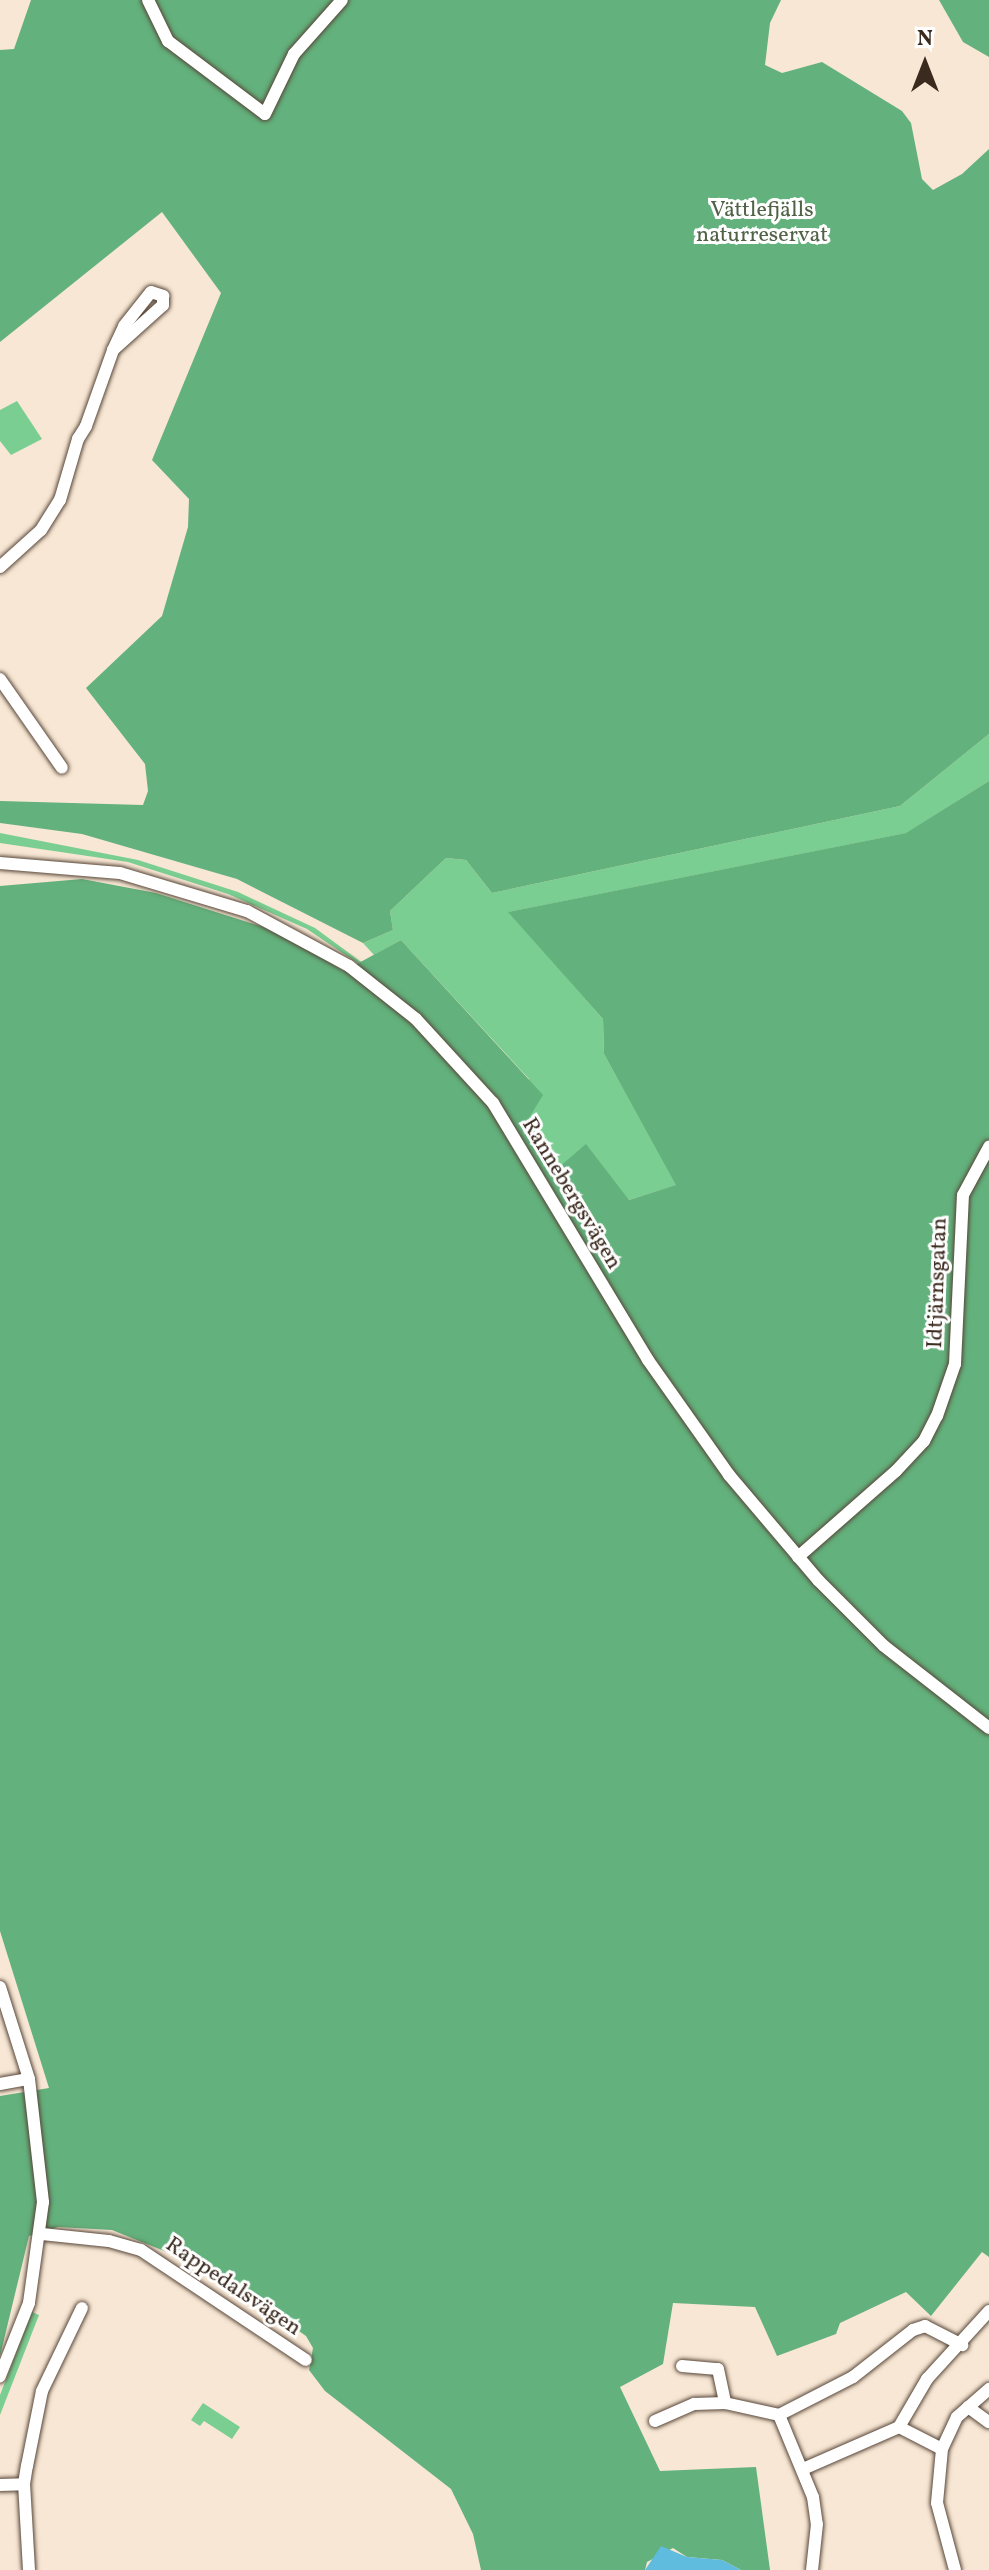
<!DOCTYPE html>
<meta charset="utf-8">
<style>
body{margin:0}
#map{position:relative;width:989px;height:2570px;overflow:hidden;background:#f8e7d4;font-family:Vollkorn,serif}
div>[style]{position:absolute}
.green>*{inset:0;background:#7ace92}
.forest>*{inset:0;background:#63b17c}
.water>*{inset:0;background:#60bcde}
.roads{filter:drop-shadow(0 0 2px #574639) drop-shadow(0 0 2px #574639)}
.street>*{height:12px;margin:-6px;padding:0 6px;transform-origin:6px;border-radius:6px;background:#fff}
span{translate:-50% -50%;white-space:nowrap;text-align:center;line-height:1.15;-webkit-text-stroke:6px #fff;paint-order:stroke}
.park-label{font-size:22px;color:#516347}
.street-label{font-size:22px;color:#3b2a1e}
.north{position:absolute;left:885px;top:24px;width:80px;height:80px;-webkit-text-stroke:6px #fff;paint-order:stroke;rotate:0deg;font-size:22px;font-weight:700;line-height:32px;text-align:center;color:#3b2a1e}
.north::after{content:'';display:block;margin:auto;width:28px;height:36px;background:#3b2a1e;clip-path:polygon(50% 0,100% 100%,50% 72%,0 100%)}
</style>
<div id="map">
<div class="green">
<div style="clip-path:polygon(17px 401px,42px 439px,11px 455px,0 441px,0 410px)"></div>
<div style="clip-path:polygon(989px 734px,989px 781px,907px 833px,509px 912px,603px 1019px,604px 1054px,677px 1185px,629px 1200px,558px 1169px,529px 1118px,529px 1079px,401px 940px,374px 955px,363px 943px,393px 930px,390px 911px,446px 858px,466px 860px,492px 893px,900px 806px)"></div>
<div style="clip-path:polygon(0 833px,138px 860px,238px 892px,315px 928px,424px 1008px,307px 929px,228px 894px,128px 862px,0 843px)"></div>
<div style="clip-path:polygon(32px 2312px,39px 2315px,0 2415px,0 2395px)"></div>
<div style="clip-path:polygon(203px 2403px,240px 2427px,232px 2439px,204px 2421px,200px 2426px,191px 2420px)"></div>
</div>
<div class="forest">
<div style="clip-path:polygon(31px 0,781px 0,770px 23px,765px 65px,782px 73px,822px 62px,902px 111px,911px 123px,922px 179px,933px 190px,962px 174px,989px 149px,989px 734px,900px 806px,492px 893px,466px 860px,446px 858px,390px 911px,393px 930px,363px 943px,237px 879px,82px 834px,0 823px,0 801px,143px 805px,148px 791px,145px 764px,86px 688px,162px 616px,188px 527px,189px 499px,152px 460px,221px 293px,162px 212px,0 342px,0 50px,14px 49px)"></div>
<div style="clip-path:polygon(939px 0,989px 0,989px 57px,963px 42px)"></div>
<div style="clip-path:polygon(989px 781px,989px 2257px,982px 2252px,931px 2316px,906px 2292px,840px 2323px,836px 2334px,777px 2356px,755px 2307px,673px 2303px,663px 2364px,620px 2387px,660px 2471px,756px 2467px,770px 2570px,741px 2570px,722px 2560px,687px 2557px,673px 2548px,647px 2562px,645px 2570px,481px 2570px,473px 2534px,451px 2489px,325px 2391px,309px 2370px,313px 2348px,306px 2336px,214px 2271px,112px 2230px,58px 2227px,29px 2236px,0 2356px,0 2096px,49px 2088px,0 1931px,0 886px,82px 879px,156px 893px,279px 932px,344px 971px,401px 940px,543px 1095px,529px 1118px,558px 1168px,586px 1144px,629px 1200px,676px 1185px,604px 1054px,603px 1019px,508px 912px,906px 833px)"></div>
</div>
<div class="water">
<div style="clip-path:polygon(661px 2546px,687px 2557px,722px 2560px,741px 2570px,645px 2570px)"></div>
</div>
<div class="roads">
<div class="street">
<div style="left:148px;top:0;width:46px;rotate:64deg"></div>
<div style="left:168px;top:41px;width:121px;rotate:37deg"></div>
<div style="left:265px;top:114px;width:67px;rotate:-64.2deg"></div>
<div style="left:294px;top:54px;width:72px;rotate:-48.4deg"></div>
<div style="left:0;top:567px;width:55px;rotate:-42.1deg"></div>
<div style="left:41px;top:530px;width:36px;rotate:-58deg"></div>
<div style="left:60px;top:500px;width:64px;rotate:-73.6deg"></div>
<div style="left:78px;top:439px;width:15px;rotate:-58deg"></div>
<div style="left:86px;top:426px;width:81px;rotate:-70.4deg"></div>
<div style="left:113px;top:350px;width:26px;rotate:-65deg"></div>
<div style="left:124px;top:326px;width:43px;rotate:-51.5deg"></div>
<div style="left:151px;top:292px;width:13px;rotate:18deg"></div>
<div style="left:163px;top:296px;width:9px;rotate:90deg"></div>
<div style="left:163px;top:305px;width:67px;rotate:138deg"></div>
<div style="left:0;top:679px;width:108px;rotate:55.1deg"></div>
<div style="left:0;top:863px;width:120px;rotate:4.8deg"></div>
<div style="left:120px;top:873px;width:133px;rotate:16.7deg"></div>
<div style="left:247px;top:911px;width:116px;rotate:28.3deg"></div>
<div style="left:349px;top:966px;width:85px;rotate:38.3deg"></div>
<div style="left:416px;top:1019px;width:114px;rotate:47.5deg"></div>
<div style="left:493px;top:1103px;width:300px;rotate:58.9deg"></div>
<div style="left:648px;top:1360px;width:141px;rotate:54.8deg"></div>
<div style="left:729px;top:1475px;width:138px;rotate:49.7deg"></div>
<div style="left:818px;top:1580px;width:93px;rotate:45deg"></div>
<div style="left:884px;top:1646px;width:133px;rotate:38deg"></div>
<div style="left:798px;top:1557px;width:130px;rotate:-41.3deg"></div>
<div style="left:896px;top:1471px;width:41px;rotate:-47deg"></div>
<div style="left:924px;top:1441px;width:28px;rotate:-63deg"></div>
<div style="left:937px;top:1416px;width:55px;rotate:-70.9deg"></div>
<div style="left:955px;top:1364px;width:169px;rotate:-87.3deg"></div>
<div style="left:963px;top:1195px;width:55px;rotate:-61.6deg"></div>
<div style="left:0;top:1987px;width:96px;rotate:72.5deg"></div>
<div style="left:29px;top:2079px;width:124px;rotate:83.5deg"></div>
<div style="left:43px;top:2202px;width:102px;rotate:97.9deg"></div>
<div style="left:29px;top:2303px;width:79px;rotate:111.7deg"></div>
<div style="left:0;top:2084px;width:29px;rotate:-10deg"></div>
<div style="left:42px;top:2234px;width:67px;rotate:6deg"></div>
<div style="left:109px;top:2241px;width:33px;rotate:16deg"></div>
<div style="left:141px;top:2250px;width:198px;rotate:33.7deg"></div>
<div style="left:682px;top:2366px;width:36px;rotate:5deg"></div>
<div style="left:718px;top:2369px;width:35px;rotate:78deg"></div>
<div style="left:968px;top:2407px;width:26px;rotate:36deg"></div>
<div style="left:779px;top:2415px;width:83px;rotate:-27.2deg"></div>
<div style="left:853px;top:2377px;width:76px;rotate:-38.1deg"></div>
<div style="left:913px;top:2330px;width:13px;rotate:-18deg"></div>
<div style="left:925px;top:2326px;width:42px;rotate:27.2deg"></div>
<div style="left:655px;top:2421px;width:43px;rotate:-23.6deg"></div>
<div style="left:694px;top:2404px;width:31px;rotate:-2deg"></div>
<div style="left:725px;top:2403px;width:55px;rotate:12.5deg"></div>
<div style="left:779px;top:2415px;width:89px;rotate:67.5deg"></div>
<div style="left:813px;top:2497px;width:27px;rotate:82deg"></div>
<div style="left:817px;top:2524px;width:46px;rotate:96.2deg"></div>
<div style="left:899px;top:2427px;width:48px;rotate:27.1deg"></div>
<div style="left:803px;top:2469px;width:105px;rotate:-23.6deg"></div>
<div style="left:899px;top:2427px;width:56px;rotate:-59.7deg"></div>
<div style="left:927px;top:2379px;width:92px;rotate:-47.6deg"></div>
<div style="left:0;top:2485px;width:24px;rotate:-2deg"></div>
<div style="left:29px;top:2570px;width:86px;rotate:-93.3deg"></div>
<div style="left:24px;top:2484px;width:18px;rotate:-81deg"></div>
<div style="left:27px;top:2466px;width:76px;rotate:-78.7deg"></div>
<div style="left:42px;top:2391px;width:92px;rotate:-64.3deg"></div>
<div style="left:955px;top:2570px;width:69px;rotate:-105deg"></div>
<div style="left:937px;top:2503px;width:54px;rotate:-84.7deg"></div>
<div style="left:942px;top:2449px;width:35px;rotate:-65deg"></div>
<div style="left:957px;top:2417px;width:43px;rotate:-41.2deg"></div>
</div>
</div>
<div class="park-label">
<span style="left:762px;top:223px">Vättlefjälls<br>naturreservat</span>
</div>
<div class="street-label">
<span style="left:571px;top:1194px;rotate:59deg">Rannebergsvägen</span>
<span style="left:938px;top:1283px;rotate:-88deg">Idtjärnsgatan</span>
<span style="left:233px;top:2287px;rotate:34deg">Rappedalsvägen</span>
</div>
<div class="north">N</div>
</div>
